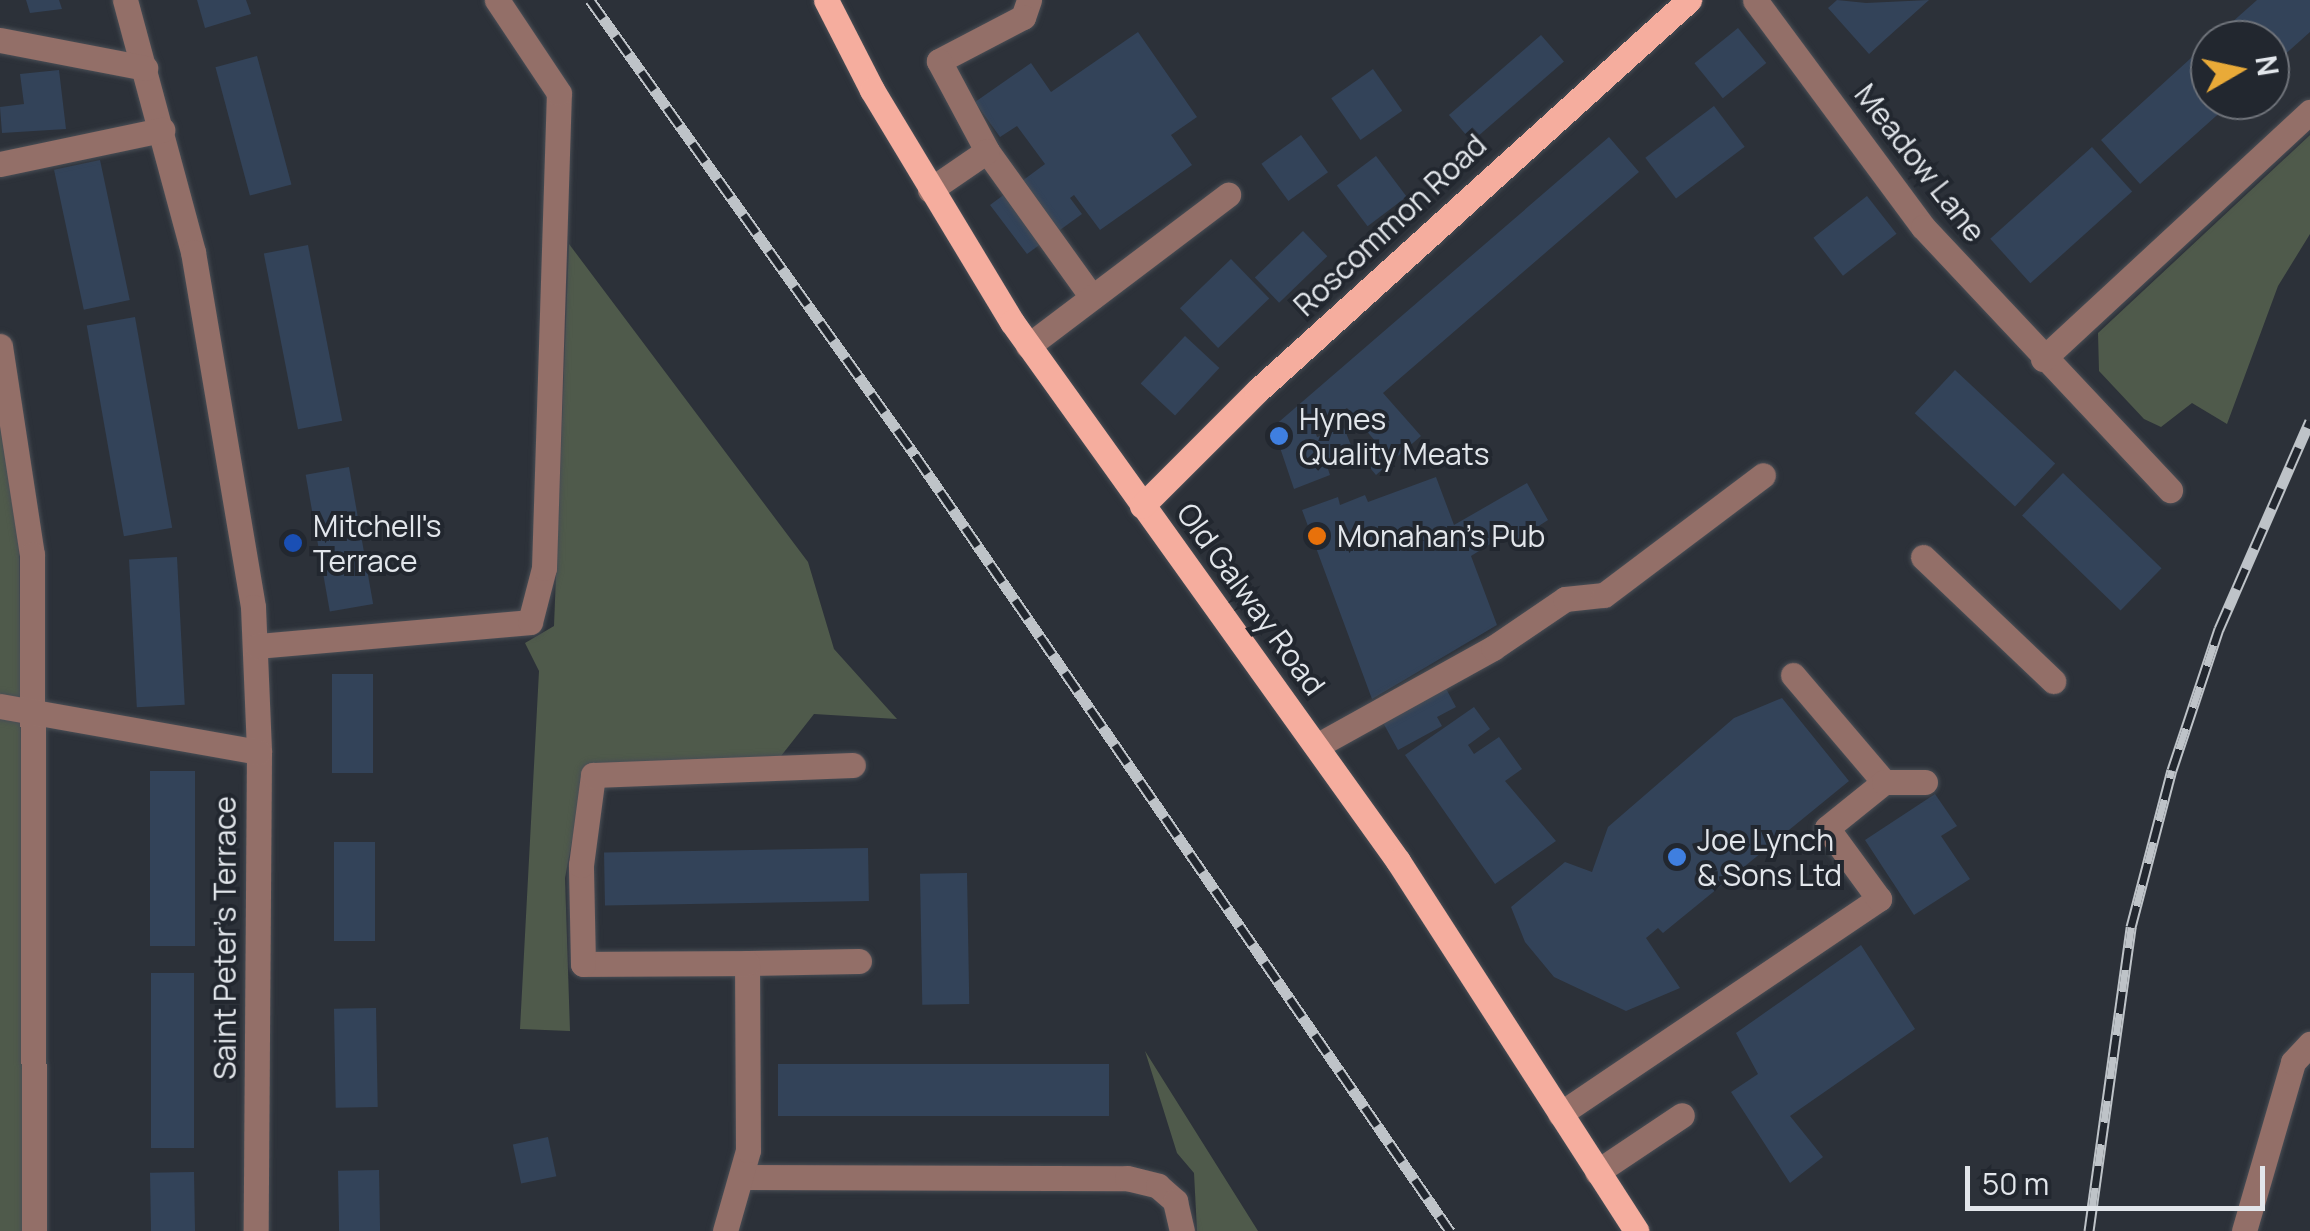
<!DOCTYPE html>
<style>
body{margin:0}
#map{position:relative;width:2310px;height:1231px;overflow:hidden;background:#2c3139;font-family:Manrope,sans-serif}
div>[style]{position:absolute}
.green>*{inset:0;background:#4f5a4b}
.building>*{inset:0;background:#334359;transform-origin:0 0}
.roads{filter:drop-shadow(0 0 2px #494e55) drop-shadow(0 0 2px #494e55)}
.minor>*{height:25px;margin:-12.5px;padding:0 12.5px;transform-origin:12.5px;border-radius:12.5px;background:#936f68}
.major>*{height:25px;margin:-12.5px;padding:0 12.5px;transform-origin:12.5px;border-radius:12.5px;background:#f5ad9e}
.rail>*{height:11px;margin-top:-5.5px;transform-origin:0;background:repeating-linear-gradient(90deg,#22272f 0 22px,#bec3c8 0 44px);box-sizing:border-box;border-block:2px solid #bec3c8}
.dots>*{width:28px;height:28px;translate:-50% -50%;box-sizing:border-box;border:5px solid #22272f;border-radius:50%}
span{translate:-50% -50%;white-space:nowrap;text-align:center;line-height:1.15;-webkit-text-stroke:8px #22272f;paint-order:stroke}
.street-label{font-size:30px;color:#e2e6eb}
.poi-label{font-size:30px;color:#e2e6eb}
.left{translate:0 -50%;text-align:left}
.north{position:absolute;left:2190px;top:20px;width:100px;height:100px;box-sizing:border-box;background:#22272f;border:2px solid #6f737a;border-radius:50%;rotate:81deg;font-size:28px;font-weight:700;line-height:40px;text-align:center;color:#e2e6eb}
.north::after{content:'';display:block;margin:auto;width:35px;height:45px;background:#e9aa38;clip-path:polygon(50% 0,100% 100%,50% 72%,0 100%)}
.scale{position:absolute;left:1965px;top:1166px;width:300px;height:45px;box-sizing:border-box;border:5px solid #e2e6eb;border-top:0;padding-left:12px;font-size:30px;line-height:35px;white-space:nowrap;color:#e2e6eb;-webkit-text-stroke:8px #22272f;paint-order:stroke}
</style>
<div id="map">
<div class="green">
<div style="clip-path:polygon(2310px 135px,2310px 234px,2278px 286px,2227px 424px,2192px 403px,2161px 427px,2144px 419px,2099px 371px,2098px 333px)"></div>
<div style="clip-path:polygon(569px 244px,808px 562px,834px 649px,897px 719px,814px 714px,781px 756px,586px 766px,565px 878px,570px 1031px,520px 1029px,539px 671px,525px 643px,554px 626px)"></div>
<div style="clip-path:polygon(0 363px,18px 465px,26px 1231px,0 1231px)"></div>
<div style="clip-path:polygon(1145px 1051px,1258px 1231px,1197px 1231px,1194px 1173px,1177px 1153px)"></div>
</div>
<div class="building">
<div style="clip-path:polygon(26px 0,59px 0,62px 9px,30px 13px)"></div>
<div style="clip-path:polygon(197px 0,246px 0,251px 14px,205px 28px)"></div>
<div style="clip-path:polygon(1837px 0,1866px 3px,1929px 0,1869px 54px,1828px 8px)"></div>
<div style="clip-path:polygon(2257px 0,2310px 0,2310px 32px,2270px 68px,2270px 40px,2212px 40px)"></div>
<div style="left:1738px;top:28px;width:45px;height:56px;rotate:51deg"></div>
<div style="clip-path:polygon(1138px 32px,1197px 117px,1171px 135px,1192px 165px,1100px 230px,1074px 195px,1070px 198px,1082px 214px,1027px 254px,990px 205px,1045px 164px,1017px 126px,1000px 137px,975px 102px,1031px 63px,1051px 92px)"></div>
<div style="left:1541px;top:35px;width:35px;height:122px;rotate:49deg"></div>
<div style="clip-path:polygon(2202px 48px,2210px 57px,2210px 100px,2234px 100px,2140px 184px,2101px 140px)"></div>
<div style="left:257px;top:56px;width:133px;height:43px;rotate:75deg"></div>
<div style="left:1373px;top:69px;width:51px;height:51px;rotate:55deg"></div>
<div style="clip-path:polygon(59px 70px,66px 129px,2px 133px,0 107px,24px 104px,20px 74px)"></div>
<div style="left:1714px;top:106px;width:51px;height:86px;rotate:53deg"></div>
<div style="left:1301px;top:135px;width:46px;height:49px;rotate:54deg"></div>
<div style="clip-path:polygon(1609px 137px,1639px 172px,1383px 393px,1421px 436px,1376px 475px,1360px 456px,1376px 442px,1347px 408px,1314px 428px,1317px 437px,1344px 428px,1353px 450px,1325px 460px,1330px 475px,1294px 489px,1273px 427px)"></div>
<div style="left:2092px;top:147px;width:60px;height:137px;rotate:48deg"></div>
<div style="left:1376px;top:156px;width:51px;height:49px;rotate:53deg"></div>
<div style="left:100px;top:160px;width:143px;height:47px;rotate:78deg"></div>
<div style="left:1867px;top:196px;width:48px;height:68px;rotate:52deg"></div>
<div style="left:1303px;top:231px;width:35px;height:67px;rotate:46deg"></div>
<div style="left:308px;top:245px;width:179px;height:45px;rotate:79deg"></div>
<div style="left:1231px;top:259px;width:55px;height:71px;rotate:46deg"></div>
<div style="left:135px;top:317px;width:214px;height:49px;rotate:80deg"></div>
<div style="left:1185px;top:336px;width:47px;height:65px;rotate:43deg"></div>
<div style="left:1955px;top:370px;width:137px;height:59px;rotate:43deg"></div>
<div style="left:349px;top:467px;width:139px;height:44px;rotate:80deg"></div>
<div style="left:2063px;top:473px;width:137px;height:59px;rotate:44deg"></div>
<div style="clip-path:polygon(1436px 477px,1454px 525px,1527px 483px,1548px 520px,1517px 540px,1511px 531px,1471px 556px,1497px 625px,1372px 699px,1302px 510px,1338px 497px,1340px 505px,1365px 495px,1368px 502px)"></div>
<div style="left:177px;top:557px;width:148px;height:48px;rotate:87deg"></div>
<div style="left:332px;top:674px;width:41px;height:99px"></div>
<div style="clip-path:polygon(1444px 685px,1456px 707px,1437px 717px,1442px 726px,1398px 750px,1381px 719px)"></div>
<div style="clip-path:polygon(1782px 698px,1849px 781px,1663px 933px,1658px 928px,1646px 938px,1680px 988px,1626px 1011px,1554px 977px,1525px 942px,1511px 907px,1565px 862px,1592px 872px,1608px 827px,1734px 718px)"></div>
<div style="clip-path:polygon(1474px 707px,1490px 729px,1468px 745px,1474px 754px,1499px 737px,1522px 769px,1505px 781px,1556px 841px,1495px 884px,1405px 755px)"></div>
<div style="left:150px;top:771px;width:45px;height:175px"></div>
<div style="clip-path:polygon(1935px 794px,1957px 826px,1941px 836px,1970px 879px,1914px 915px,1865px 840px)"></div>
<div style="left:334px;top:842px;width:41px;height:99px"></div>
<div style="left:868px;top:848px;width:53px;height:264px;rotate:89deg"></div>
<div style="left:967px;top:873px;width:131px;height:47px;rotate:89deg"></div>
<div style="clip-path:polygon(1861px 945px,1915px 1029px,1790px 1116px,1823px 1157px,1790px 1183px,1731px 1092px,1758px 1074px,1736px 1033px)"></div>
<div style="left:151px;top:973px;width:43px;height:175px"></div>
<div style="left:376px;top:1008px;width:99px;height:42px;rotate:89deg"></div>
<div style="left:1109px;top:1064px;width:52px;height:331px;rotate:90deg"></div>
<div style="left:548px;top:1137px;width:40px;height:36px;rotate:78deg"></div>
<div style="left:379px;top:1170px;width:61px;height:41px;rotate:89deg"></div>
<div style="left:194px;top:1172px;width:59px;height:44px;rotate:89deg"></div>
</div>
<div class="roads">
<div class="minor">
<div style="left:125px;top:0;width:261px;rotate:74.9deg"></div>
<div style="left:193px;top:252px;width:360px;rotate:80.4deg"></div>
<div style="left:253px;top:607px;width:145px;rotate:87.6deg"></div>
<div style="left:259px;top:752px;width:479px;rotate:90.4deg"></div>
<div style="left:1029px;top:0;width:18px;rotate:109deg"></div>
<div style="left:1023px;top:17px;width:95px;rotate:152.4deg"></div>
<div style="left:939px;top:61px;width:102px;rotate:61.9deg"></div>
<div style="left:987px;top:151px;width:180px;rotate:54.3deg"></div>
<div style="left:1755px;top:0;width:282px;rotate:53.5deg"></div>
<div style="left:1923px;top:227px;width:361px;rotate:46.8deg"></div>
<div style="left:0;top:40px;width:148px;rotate:10.9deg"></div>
<div style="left:0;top:164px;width:166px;rotate:-11.9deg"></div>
<div style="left:930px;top:190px;width:69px;rotate:-34.4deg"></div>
<div style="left:0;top:346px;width:210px;rotate:81.3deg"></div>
<div style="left:32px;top:554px;width:677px;rotate:89.83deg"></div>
<div style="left:1028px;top:346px;width:251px;rotate:-37.1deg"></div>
<div style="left:2043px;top:359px;width:364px;rotate:-42.8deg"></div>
<div style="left:1923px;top:557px;width:180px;rotate:43.6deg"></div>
<div style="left:257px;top:646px;width:274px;rotate:-5deg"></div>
<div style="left:530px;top:622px;width:56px;rotate:-75.5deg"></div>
<div style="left:544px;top:568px;width:475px;rotate:-88.2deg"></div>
<div style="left:559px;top:93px;width:112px;rotate:-123.7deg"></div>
<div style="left:1793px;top:675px;width:140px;rotate:49.6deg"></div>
<div style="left:0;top:706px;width:263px;rotate:10.1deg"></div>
<div style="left:1318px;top:745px;width:200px;rotate:-29deg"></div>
<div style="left:1493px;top:648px;width:87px;rotate:-34.2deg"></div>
<div style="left:1565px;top:599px;width:39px;rotate:-6deg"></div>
<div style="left:1604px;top:595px;width:199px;rotate:-37deg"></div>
<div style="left:747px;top:963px;width:112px;rotate:-1deg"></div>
<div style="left:1560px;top:1114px;width:385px;rotate:-34deg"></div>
<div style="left:1879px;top:899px;width:88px;rotate:-126.2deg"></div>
<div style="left:1827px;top:828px;width:73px;rotate:-38.9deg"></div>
<div style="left:1884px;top:782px;width:41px"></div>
<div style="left:1597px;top:1172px;width:102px;rotate:-33.8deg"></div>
<div style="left:746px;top:1177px;width:381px;rotate:0.2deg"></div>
<div style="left:1127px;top:1178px;width:32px;rotate:14deg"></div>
<div style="left:1158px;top:1186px;width:23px;rotate:41deg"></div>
<div style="left:1175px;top:1201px;width:31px;rotate:77deg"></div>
<div style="left:725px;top:1231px;width:84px;rotate:-74.1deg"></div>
<div style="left:748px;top:1150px;width:187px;rotate:-90.3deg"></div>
<div style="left:747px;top:963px;width:164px;rotate:179.7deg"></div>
<div style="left:583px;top:964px;width:99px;rotate:-91.2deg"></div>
<div style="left:581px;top:865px;width:91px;rotate:-82.4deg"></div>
<div style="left:593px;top:775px;width:260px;rotate:-2.2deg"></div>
<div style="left:2244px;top:1231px;width:176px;rotate:-73.8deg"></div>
<div style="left:2293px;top:1062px;width:25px;rotate:-47deg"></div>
</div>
<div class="major">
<div style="left:826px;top:0;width:101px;rotate:62.9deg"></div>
<div style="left:872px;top:90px;width:271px;rotate:58.9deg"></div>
<div style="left:1012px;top:322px;width:663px;rotate:54.39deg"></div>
<div style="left:1398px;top:861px;width:440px;rotate:57.2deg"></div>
<div style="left:1142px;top:506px;width:163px;rotate:-45deg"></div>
<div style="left:1257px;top:391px;width:583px;rotate:-42.15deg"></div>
</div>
</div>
<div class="rail">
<div style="left:590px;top:0;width:559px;rotate:54.46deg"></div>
<div style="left:915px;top:455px;width:943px;rotate:55.42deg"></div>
<div style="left:2089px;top:1231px;width:307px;rotate:-82.1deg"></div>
<div style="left:2131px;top:927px;width:162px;rotate:-75.4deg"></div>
<div style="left:2172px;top:770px;width:149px;rotate:-71.6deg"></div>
<div style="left:2219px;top:629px;width:227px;rotate:-66.4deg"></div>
</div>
<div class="dots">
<div style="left:1279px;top:436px;background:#3f7fe0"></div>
<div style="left:1317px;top:536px;background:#e8710a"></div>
<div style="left:293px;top:543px;background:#1a4fb4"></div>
<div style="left:1677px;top:857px;background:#3f7fe0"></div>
</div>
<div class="street-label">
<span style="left:1920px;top:163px;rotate:52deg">Meadow Lane</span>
<span style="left:1390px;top:225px;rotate:-43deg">Roscommon Road</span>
<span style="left:1251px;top:599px;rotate:54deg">Old Galway Road</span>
<span style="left:225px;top:938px;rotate:-90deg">Saint Peter's Terrace</span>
</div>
<div class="poi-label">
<span class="left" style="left:1299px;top:436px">Hynes<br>Quality Meats</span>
<span class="left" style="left:313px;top:543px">Mitchell's<br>Terrace</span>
<span class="left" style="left:1337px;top:536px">Monahan's Pub</span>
<span class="left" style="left:1697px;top:857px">Joe Lynch<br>&amp; Sons Ltd</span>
</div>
<div class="north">N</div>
<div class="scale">50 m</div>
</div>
